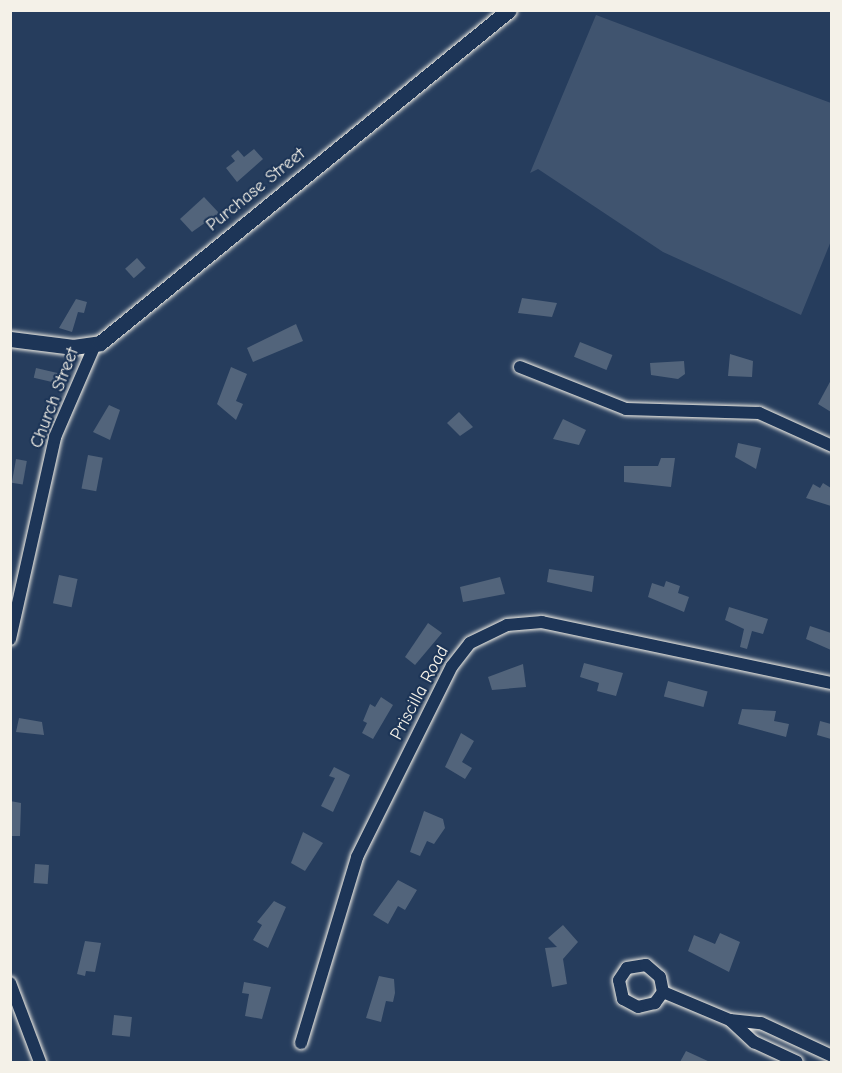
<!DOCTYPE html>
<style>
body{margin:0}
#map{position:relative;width:842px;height:1073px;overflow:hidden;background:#263d5d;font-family:"Comic Neue",sans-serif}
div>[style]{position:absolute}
.green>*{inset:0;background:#40546f}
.building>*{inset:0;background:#52647b;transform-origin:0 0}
.roads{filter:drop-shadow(0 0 2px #f4f1e8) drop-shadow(0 0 2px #f4f1e8)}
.minor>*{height:12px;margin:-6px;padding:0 6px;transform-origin:6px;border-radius:6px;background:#1d3557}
.tertiary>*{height:15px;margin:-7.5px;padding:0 7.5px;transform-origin:7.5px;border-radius:7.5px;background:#1d3557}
span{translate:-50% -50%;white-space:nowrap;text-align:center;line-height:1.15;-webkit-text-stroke:4.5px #1d3557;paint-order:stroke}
.street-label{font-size:18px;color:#f4f1e8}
.frame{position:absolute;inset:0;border:12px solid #f4f1e8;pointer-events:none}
</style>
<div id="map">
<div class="green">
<div style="clip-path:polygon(596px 15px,831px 103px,831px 241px,801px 315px,663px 252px,538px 169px,530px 173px)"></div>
</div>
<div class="building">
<div style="clip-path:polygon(254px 149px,263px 159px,237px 182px,226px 168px,235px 161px,231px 156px,238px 150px,244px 157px)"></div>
<div style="clip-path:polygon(204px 197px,219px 213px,192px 232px,180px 219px)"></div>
<div style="left:137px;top:258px;width:13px;height:16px;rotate:48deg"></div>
<div style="clip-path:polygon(522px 298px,557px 303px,552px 317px,518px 313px)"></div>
<div style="clip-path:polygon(76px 299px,87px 302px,84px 313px,78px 312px,72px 332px,59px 328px)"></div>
<div style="clip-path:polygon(296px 324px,303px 341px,253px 362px,247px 348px)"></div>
<div style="left:580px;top:342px;width:35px;height:16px;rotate:22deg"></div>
<div style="clip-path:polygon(730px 354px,753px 361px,752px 377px,728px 376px)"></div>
<div style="clip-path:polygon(684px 361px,685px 374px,678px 379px,651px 375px,650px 363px)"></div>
<div style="clip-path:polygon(231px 367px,247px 374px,236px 401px,243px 404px,236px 420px,217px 404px)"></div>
<div style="left:36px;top:368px;width:22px;height:10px;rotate:13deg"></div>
<div style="clip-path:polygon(831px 380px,831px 412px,818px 404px)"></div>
<div style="clip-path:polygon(109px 405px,120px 410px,110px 440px,93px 432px)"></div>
<div style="clip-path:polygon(459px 412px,473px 427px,460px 436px,447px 423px)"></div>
<div style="clip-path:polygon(563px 419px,586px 430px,579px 445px,553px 439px)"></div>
<div style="clip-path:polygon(738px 443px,761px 448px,756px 469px,735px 457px)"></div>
<div style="left:88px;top:455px;width:15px;height:34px;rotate:11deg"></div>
<div style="clip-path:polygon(661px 458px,675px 458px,671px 487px,624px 482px,624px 466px,658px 466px)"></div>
<div style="left:16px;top:459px;width:11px;height:24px;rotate:10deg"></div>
<div style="clip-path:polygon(823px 483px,831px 488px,831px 506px,806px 498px,813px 484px,820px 488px)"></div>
<div style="clip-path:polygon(549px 569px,594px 576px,592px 592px,547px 582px)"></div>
<div style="left:59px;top:575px;width:19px;height:29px;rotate:12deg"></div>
<div style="clip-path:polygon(500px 577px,505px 594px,463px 602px,460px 587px)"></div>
<div style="clip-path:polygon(666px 581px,680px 586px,678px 593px,689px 597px,684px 612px,648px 597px,652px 583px,664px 587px)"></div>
<div style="clip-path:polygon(729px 607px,768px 619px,763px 634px,752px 631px,747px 649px,740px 647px,744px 629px,725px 620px)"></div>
<div style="clip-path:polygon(428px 623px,442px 633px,415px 665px,405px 657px)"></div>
<div style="clip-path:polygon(810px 626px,831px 633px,831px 650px,806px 639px)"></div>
<div style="clip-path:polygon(584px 663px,623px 673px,616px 696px,597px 691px,599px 683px,580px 677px)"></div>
<div style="clip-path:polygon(523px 664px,526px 687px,492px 690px,488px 677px)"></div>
<div style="left:668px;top:681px;width:41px;height:16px;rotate:15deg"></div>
<div style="clip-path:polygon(381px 697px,393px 705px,373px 739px,362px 733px,367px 723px,363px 721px,370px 704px,375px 707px)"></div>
<div style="clip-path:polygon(742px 709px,776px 711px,774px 721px,789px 724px,786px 737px,738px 724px)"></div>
<div style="clip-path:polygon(19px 718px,42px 722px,44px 735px,16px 732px)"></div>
<div style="clip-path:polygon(820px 721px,831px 724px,831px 739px,817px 735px)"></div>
<div style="clip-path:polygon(461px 733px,474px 741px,462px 762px,472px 768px,465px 779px,445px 767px)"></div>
<div style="clip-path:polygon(334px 767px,350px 775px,333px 812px,321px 806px,335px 778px,329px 776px)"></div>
<div style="clip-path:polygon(10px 801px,21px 803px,20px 836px,10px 836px)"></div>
<div style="clip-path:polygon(424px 811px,443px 819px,445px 828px,434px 844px,427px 841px,420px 856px,410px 852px)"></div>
<div style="clip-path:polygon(303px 832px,323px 843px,305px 871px,291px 863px)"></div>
<div style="left:35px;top:864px;width:14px;height:19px;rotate:4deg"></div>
<div style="clip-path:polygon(398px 880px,417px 890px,405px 910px,398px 906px,388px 924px,373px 915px)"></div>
<div style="clip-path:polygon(274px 901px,286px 907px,268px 948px,253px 940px,262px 925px,257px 922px)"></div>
<div style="clip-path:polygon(563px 925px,578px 942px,563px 959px,567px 984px,552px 987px,545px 948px,557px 947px,548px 938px)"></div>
<div style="clip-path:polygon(720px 933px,740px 942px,729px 972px,688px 951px,694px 935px,715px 944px)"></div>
<div style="clip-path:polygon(85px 941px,101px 943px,95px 972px,86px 971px,85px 976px,77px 974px)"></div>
<div style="clip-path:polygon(379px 976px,394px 979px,395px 993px,393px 1002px,386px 1001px,381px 1022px,366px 1018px)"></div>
<div style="clip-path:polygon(244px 982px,271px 987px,262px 1019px,245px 1016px,249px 994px,242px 993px)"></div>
<div style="left:114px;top:1015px;width:18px;height:20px;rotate:6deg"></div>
<div style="clip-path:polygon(686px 1051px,710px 1062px,680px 1062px)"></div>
</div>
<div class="roads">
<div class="minor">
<div style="left:520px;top:367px;width:114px;rotate:21.6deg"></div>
<div style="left:626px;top:409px;width:133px;rotate:1.7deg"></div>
<div style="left:759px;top:413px;width:80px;rotate:24.3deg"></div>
<div style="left:10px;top:639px;width:207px;rotate:-77.4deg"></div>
<div style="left:55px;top:437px;width:98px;rotate:-66.6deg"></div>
<div style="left:10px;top:983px;width:85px;rotate:69.2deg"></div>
<div style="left:663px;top:992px;width:14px;rotate:126deg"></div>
<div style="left:655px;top:1003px;width:17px;rotate:167deg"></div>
<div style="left:638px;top:1007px;width:17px;rotate:-152deg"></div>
<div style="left:623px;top:999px;width:19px;rotate:-102deg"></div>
<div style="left:619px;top:980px;width:14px;rotate:-56deg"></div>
<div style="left:627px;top:968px;width:19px;rotate:-9deg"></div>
<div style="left:646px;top:965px;width:18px;rotate:41deg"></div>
<div style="left:660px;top:977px;width:15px;rotate:79deg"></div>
<div style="left:663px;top:992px;width:73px;rotate:22.7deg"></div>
<div style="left:730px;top:1020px;width:31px;rotate:6deg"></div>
<div style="left:761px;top:1023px;width:78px;rotate:24.9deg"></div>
<div style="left:730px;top:1020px;width:33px;rotate:43deg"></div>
<div style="left:754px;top:1042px;width:47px;rotate:24.9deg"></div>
<div style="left:301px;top:1043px;width:194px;rotate:-73.2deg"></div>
<div style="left:357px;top:857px;width:213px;rotate:-63.6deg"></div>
<div style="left:452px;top:666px;width:29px;rotate:-52deg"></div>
<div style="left:470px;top:643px;width:41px;rotate:-25.9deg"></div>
<div style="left:507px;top:625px;width:35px;rotate:-5deg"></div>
<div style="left:542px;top:622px;width:296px;rotate:11.9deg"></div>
</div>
<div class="tertiary">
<div style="left:10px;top:339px;width:64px;rotate:7.2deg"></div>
<div style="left:73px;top:347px;width:27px;rotate:-8deg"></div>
<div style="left:100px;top:343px;width:527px;rotate:-39.15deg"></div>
</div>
</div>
<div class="street-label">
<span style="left:256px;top:190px;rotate:-39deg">Purchase Street</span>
<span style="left:55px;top:398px;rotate:-69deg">Church Street</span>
<span style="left:420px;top:693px;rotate:-62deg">Priscilla Road</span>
</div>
<div class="frame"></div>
</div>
